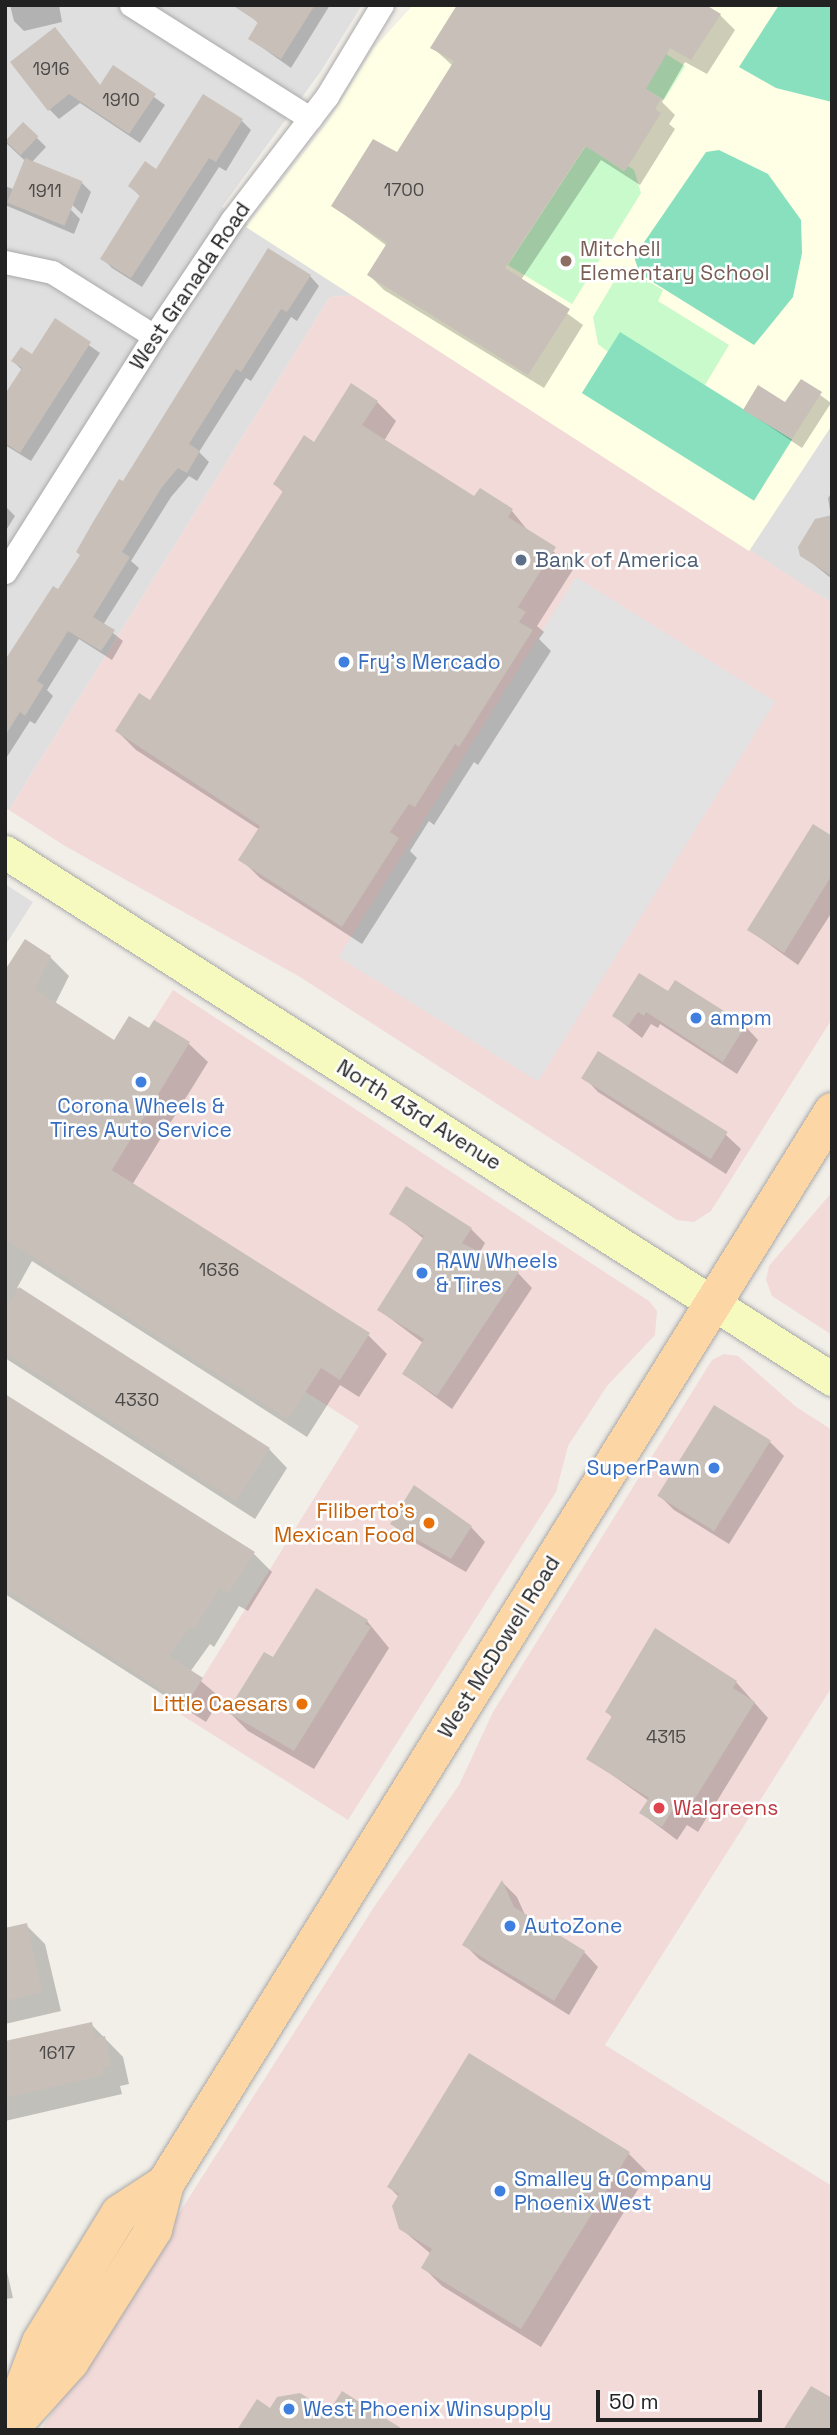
<!DOCTYPE html>
<style>
body{margin:0}
#map{position:relative;width:837px;height:2435px;overflow:hidden;background:#f2efe9;font-family:"Space Grotesk",sans-serif}
div>[style]{position:absolute}
.residential>*{inset:0;background:#e0dfdf}
.commercial>*{inset:0;background:#f2dad9}
.education>*{inset:0;background:#ffffe5}
.park>*{inset:0;background:#c8facc}
.pitch>*{inset:0;background:#88e0be;transform-origin:0 0}
.parking>*{inset:0;background:#e2e2e2;transform-origin:0 0}
.shadow>*{inset:0;background:#0003}
.building>*{inset:0;background:#c7bfb8;transform-origin:0 0}
.roads{filter:drop-shadow(0 0 2px #a9a9a9) drop-shadow(0 0 2px #a9a9a9)}
.minor>*{height:23px;margin:-11.5px;padding:0 11.5px;transform-origin:11.5px;border-radius:11.5px;background:#fff}
.secondary>*{height:33px;margin:-16.5px;padding:0 16.5px;transform-origin:16.5px;border-radius:16.5px;background:#f7fabf}
.primary>*{height:37px;margin:-18.5px;padding:0 18.5px;transform-origin:18.5px;border-radius:18.5px;background:#fcd6a4}
.dots>*{width:19px;height:19px;translate:-50% -50%;box-sizing:border-box;border:4px solid #fff;border-radius:50%}
span{translate:-50% -50%;white-space:nowrap;text-align:center;line-height:1.15;-webkit-text-stroke:5px #fff;paint-order:stroke}
.number-label{font-size:18px;color:#4b4948}
.number-label span{-webkit-text-stroke-width:0}
.education-label{font-size:21px;color:#785e54}
.left{translate:0 -50%;text-align:left}
.street-label{font-size:21px;color:#222}
.service-label{font-size:21px;color:#4e5e75}
.shop-label{font-size:21px;color:#366cbe}
.right{translate:-100% -50%;text-align:right}
.food-label{font-size:21px;color:#c56008}
.health-label{font-size:21px;color:#be3a42}
.frame{position:absolute;inset:0;border:7px solid #222;pointer-events:none}
.scale{position:absolute;left:596px;top:2390px;width:166px;height:32px;box-sizing:border-box;border:4px solid #222;border-top:0;padding-left:9px;font-size:21px;line-height:24px;white-space:nowrap;color:#222;-webkit-text-stroke:5px #fff;paint-order:stroke}
</style>
<div id="map">
<div class="residential">
<div style="clip-path:polygon(5px 5px,362px 5px,321px 71px,222px 207px,356px 295px,330px 297px,9px 810px,5px 808px)"></div>
<div style="clip-path:polygon(832px 425px,832px 603px,749px 551px)"></div>
<div style="clip-path:polygon(5px 884px,33px 902px,5px 946px)"></div>
</div>
<div class="commercial">
<div style="clip-path:polygon(356px 295px,832px 603px,832px 1019px,711px 1211px,694px 1222px,677px 1220px,300px 977px,65px 846px,9px 810px,330px 297px)"></div>
<div style="clip-path:polygon(173px 990px,649px 1301px,657px 1311px,655px 1335px,607px 1386px,568px 1446px,556px 1492px,348px 1820px,180px 1714px,359px 1426px,28px 1215px)"></div>
<div style="clip-path:polygon(832px 1192px,832px 1335px,772px 1296px,766px 1280px,769px 1266px)"></div>
<div style="clip-path:polygon(724px 1354px,738px 1356px,795px 1406px,832px 1430px,832px 1687px,605px 2045px,832px 2186px,832px 2430px,41px 2430px,374px 1907px,459px 1785px,493px 1712px,712px 1360px)"></div>
</div>
<div class="education">
<div style="clip-path:polygon(413px 5px,832px 5px,832px 425px,749px 551px,246px 227px,328px 122px,374px 48px)"></div>
</div>
<div class="park">
<div style="clip-path:polygon(579px 48px,666px 54px,685px 66px,664px 100px)"></div>
<div style="clip-path:polygon(586px 146px,624px 171px,628px 166px,634px 170px,641px 193px,572px 304px,508px 265px)"></div>
<div style="clip-path:polygon(623px 266px,663px 290px,658px 301px,729px 345px,705px 385px,608px 352px,598px 344px,593px 317px)"></div>
</div>
<div class="pitch">
<div style="clip-path:polygon(779px 5px,832px 5px,832px 102px,776px 88px,739px 67px)"></div>
<div style="clip-path:polygon(719px 150px,768px 174px,801px 220px,802px 253px,793px 297px,754px 345px,640px 274px,634px 257px,706px 152px)"></div>
<div style="left:620px;top:332px;width:203px;height:72px;rotate:32deg"></div>
</div>
<div class="parking">
<div style="left:576px;top:577px;width:235px;height:448px;rotate:32deg"></div>
</div>
<div class="shadow">
<div style="clip-path:polygon(10px 5px,59px 5px,62px 22px,24px 31px,14px 21px)"></div>
<div style="clip-path:polygon(257px 5px,330px 5px,291px 68px,250px 39px,259px 24px,251px 16px)"></div>
<div style="clip-path:polygon(720px 15px,735px 30px,707px 74px,685px 62px,662px 102px,675px 115px,669px 124px,675px 129px,640px 185px,601px 160px,521px 280px,583px 325px,544px 388px,384px 290px,369px 275px,387px 246px,333px 206px,397px 155px,453px 66px,432px 47px)"></div>
<div style="clip-path:polygon(64px 39px,101px 87px,114px 68px,165px 105px,140px 143px,80px 103px,59px 119px,49px 109px)"></div>
<div style="clip-path:polygon(242px 121px,251px 130px,226px 171px,219px 167px,142px 287px,112px 268px,103px 259px,141px 197px,130px 186px)"></div>
<div style="clip-path:polygon(23px 124px,46px 147px,32px 162px,82px 183px,91px 192px,82px 214px,6px 143px)"></div>
<div style="clip-path:polygon(5px 186px,71px 210px,80px 219px,74px 234px,5px 205px)"></div>
<div style="clip-path:polygon(310px 276px,319px 286px,297px 321px,291px 317px,251px 381px,246px 378px,199px 452px,209px 462px,197px 481px,189px 476px,171px 497px,131px 561px,139px 568px,103px 625px,123px 641px,112px 660px,79px 639px,47px 690px,53px 696px,35px 724px,30px 721px,5px 760px,5px 664px,59px 592px,124px 484px)"></div>
<div style="clip-path:polygon(55px 321px,100px 353px,31px 461px,5px 445px,5px 398px,22px 370px,13px 361px,32px 357px)"></div>
<div style="clip-path:polygon(801px 381px,831px 403px,802px 448px,745px 410px,786px 404px)"></div>
<div style="clip-path:polygon(377px 402px,396px 421px,384px 441px,475px 499px,480px 490px,512px 511px,529px 532px,574px 568px,537px 626px,544px 632px,539px 639px,551px 651px,478px 765px,474px 762px,434px 825px,429px 821px,410px 851px,417px 858px,362px 944px,260px 878px,241px 859px,260px 830px,136px 750px,117px 731px,151px 702px,284px 493px,275px 484px,315px 444px)"></div>
<div style="clip-path:polygon(832px 492px,832px 579px,802px 555px,831px 517px,828px 498px)"></div>
<div style="clip-path:polygon(5px 506px,15px 516px,5px 532px)"></div>
<div style="clip-path:polygon(832px 838px,832px 912px,798px 965px,749px 930px)"></div>
<div style="clip-path:polygon(50px 957px,69px 976px,55px 1004px,114px 1043px,150px 1030px,155px 1023px,189px 1044px,208px 1062px,132px 1185px,368px 1335px,387px 1354px,359px 1397px,340px 1385px,307px 1437px,32px 1261px,17px 1288px,269px 1449px,287px 1468px,255px 1519px,5px 1358px,5px 974px)"></div>
<div style="clip-path:polygon(668px 994px,745px 1026px,758px 1040px,737px 1074px,660px 1024px,658px 1028px,651px 1024px,642px 1038px,614px 1016px)"></div>
<div style="clip-path:polygon(599px 1053px,726px 1135px,741px 1149px,726px 1174px,598px 1092px,584px 1077px)"></div>
<div style="clip-path:polygon(391px 1213px,471px 1229px,485px 1243px,479px 1254px,518px 1273px,532px 1288px,452px 1409px,404px 1374px,423px 1343px,379px 1310px,424px 1239px)"></div>
<div style="clip-path:polygon(5px 1396px,254px 1554px,272px 1572px,248px 1611px,239px 1606px,214px 1647px,210px 1644px,190px 1672px,221px 1698px,206px 1722px,5px 1594px)"></div>
<div style="clip-path:polygon(769px 1441px,784px 1456px,729px 1544px,674px 1510px,660px 1496px)"></div>
<div style="clip-path:polygon(392px 1524px,471px 1527px,485px 1542px,466px 1572px,407px 1538px)"></div>
<div style="clip-path:polygon(367px 1621px,389px 1648px,314px 1769px,248px 1731px,229px 1712px,274px 1660px)"></div>
<div style="clip-path:polygon(656px 1630px,736px 1682px,768px 1718px,698px 1832px,687px 1825px,677px 1840px,641px 1813px,649px 1801px,588px 1758px,613px 1718px,607px 1712px)"></div>
<div style="clip-path:polygon(503px 1883px,517px 1897px,525px 1915px,584px 1952px,598px 1967px,569px 2015px,479px 1959px,465px 1945px)"></div>
<div style="clip-path:polygon(26px 1925px,45px 1944px,61px 2011px,5px 2024px,5px 1930px)"></div>
<div style="clip-path:polygon(91px 2024px,123px 2057px,129px 2084px,120px 2086px,122px 2094px,5px 2121px,5px 2043px)"></div>
<div style="clip-path:polygon(470px 2055px,629px 2154px,648px 2173px,541px 2347px,442px 2286px,423px 2267px,431px 2254px,400px 2228px,399px 2197px,389px 2187px)"></div>
<div style="clip-path:polygon(5px 2263px,13px 2298px,5px 2299px)"></div>
</div>
<div class="building">
<div style="clip-path:polygon(232px 5px,315px 5px,281px 59px,248px 39px,258px 22px)"></div>
<div style="clip-path:polygon(457px 5px,706px 5px,721px 14px,691px 60px,670px 48px,646px 89px,661px 99px,655px 109px,661px 113px,625px 171px,585px 146px,505px 268px,570px 309px,528px 375px,367px 275px,387px 243px,331px 206px,373px 139px,397px 152px,454px 61px,430px 48px)"></div>
<div style="clip-path:polygon(55px 27px,100px 85px,113px 65px,156px 94px,129px 134px,69px 94px,48px 111px,10px 62px)"></div>
<div style="clip-path:polygon(203px 94px,243px 119px,216px 162px,209px 158px,131px 278px,100px 259px,140px 195px,128px 186px,145px 161px,156px 169px)"></div>
<div style="left:23px;top:122px;width:21px;height:26px;rotate:43deg"></div>
<div style="left:25px;top:158px;width:62px;height:48px;rotate:22deg"></div>
<div style="clip-path:polygon(268px 248px,311px 275px,287px 312px,281px 309px,241px 372px,236px 369px,189px 444px,200px 451px,187px 473px,178px 468px,162px 487px,122px 552px,130px 557px,93px 617px,115px 630px,101px 651px,68px 631px,37px 681px,44px 685px,25px 716px,20px 712px,5px 736px,5px 660px,53px 586px,58px 589px,80px 555px,76px 552px,93px 522px,119px 479px,123px 481px)"></div>
<div style="clip-path:polygon(55px 318px,91px 342px,20px 453px,5px 443px,5px 394px,22px 368px,11px 361px,21px 347px,32px 354px)"></div>
<div style="clip-path:polygon(801px 379px,822px 392px,792px 439px,743px 410px,758px 385px,785px 402px)"></div>
<div style="clip-path:polygon(351px 383px,378px 401px,362px 425px,474px 496px,480px 488px,513px 509px,508px 517px,556px 547px,518px 607px,526px 612px,519px 622px,533px 630px,459px 747px,455px 744px,415px 807px,409px 804px,390px 832px,399px 838px,342px 927px,238px 860px,260px 826px,115px 731px,139px 693px,150px 700px,283px 491px,273px 484px,304px 435px,314px 442px)"></div>
<div style="clip-path:polygon(832px 515px,832px 576px,800px 556px,798px 547px,815px 519px)"></div>
<div style="clip-path:polygon(813px 824px,832px 836px,832px 875px,784px 953px,747px 930px)"></div>
<div style="clip-path:polygon(25px 939px,51px 956px,35px 989px,114px 1040px,129px 1016px,149px 1028px,154px 1020px,190px 1042px,112px 1170px,370px 1333px,340px 1380px,321px 1368px,288px 1419px,5px 1239px,5px 970px)"></div>
<div style="clip-path:polygon(639px 973px,668px 991px,675px 980px,746px 1025px,723px 1062px,646px 1012px,644px 1016px,638px 1012px,628px 1026px,612px 1016px)"></div>
<div style="left:598px;top:1051px;width:153px;height:32px;rotate:32deg"></div>
<div style="clip-path:polygon(406px 1186px,472px 1228px,462px 1243px,519px 1272px,437px 1396px,402px 1374px,424px 1339px,377px 1310px,424px 1236px,389px 1214px)"></div>
<div style="clip-path:polygon(19px 1287px,270px 1448px,236px 1501px,5px 1353px,5px 1309px)"></div>
<div style="clip-path:polygon(5px 1394px,255px 1552px,228px 1594px,220px 1588px,194px 1629px,190px 1627px,169px 1656px,203px 1678px,186px 1705px,5px 1589px)"></div>
<div style="left:714px;top:1405px;width:67px;height:107px;rotate:32deg"></div>
<div style="clip-path:polygon(414px 1485px,472px 1526px,451px 1559px,390px 1524px)"></div>
<div style="clip-path:polygon(316px 1588px,368px 1620px,365px 1624px,371px 1627px,294px 1751px,227px 1712px,264px 1652px,273px 1657px)"></div>
<div style="clip-path:polygon(655px 1628px,737px 1681px,733px 1688px,755px 1702px,683px 1818px,672px 1811px,662px 1827px,639px 1813px,649px 1798px,586px 1759px,612px 1716px,605px 1712px)"></div>
<div style="clip-path:polygon(502px 1880px,514px 1907px,585px 1951px,554px 2001px,462px 1945px)"></div>
<div style="clip-path:polygon(27px 1923px,42px 1992px,5px 2001px,5px 1928px)"></div>
<div style="clip-path:polygon(92px 2022px,95px 2038px,105px 2036px,111px 2066px,102px 2068px,104px 2075px,5px 2098px,5px 2041px)"></div>
<div style="clip-path:polygon(469px 2053px,630px 2152px,521px 2329px,421px 2268px,432px 2249px,399px 2229px,392px 2206px,399px 2194px,387px 2187px)"></div>
<div style="clip-path:polygon(811px 2386px,832px 2398px,832px 2430px,783px 2430px)"></div>
<div style="clip-path:polygon(342px 2391px,404px 2430px,237px 2430px,257px 2399px,270px 2408px,277px 2397px,300px 2393px,329px 2411px)"></div>
</div>
<div class="roads">
<div class="minor">
<div style="left:131px;top:5px;width:212px;rotate:32.3deg"></div>
<div style="left:5px;top:262px;width:48px;rotate:12deg"></div>
<div style="left:52px;top:272px;width:120px;rotate:32.1deg"></div>
<div style="left:5px;top:572px;width:279px;rotate:-57.7deg"></div>
<div style="left:154px;top:336px;width:140px;rotate:-56.1deg"></div>
<div style="left:232px;top:220px;width:156px;rotate:-52.5deg"></div>
<div style="left:327px;top:96px;width:106px;rotate:-58.9deg"></div>
</div>
<div class="secondary">
<div style="left:5px;top:852px;width:981px;rotate:32.51deg"></div>
</div>
<div class="primary">
<div style="left:13px;top:2413px;width:76px;rotate:-69.2deg"></div>
<div style="left:40px;top:2342px;width:151px;rotate:-58.5deg"></div>
<div style="left:119px;top:2213px;width:55px;rotate:-33.1deg"></div>
<div style="left:8px;top:2430px;width:93px;rotate:-48.1deg"></div>
<div style="left:70px;top:2361px;width:156px;rotate:-57.8deg"></div>
<div style="left:153px;top:2229px;width:48px;rotate:-75.4deg"></div>
<div style="left:165px;top:2183px;width:1263px;rotate:-58.11deg"></div>
</div>
</div>
<div class="dots">
<div style="left:566px;top:261px;background:#8d6e63"></div>
<div style="left:521px;top:560px;background:#5c6f8a"></div>
<div style="left:344px;top:662px;background:#3f7fe0"></div>
<div style="left:696px;top:1018px;background:#3f7fe0"></div>
<div style="left:141px;top:1082px;background:#3f7fe0"></div>
<div style="left:422px;top:1273px;background:#3f7fe0"></div>
<div style="left:714px;top:1468px;background:#3f7fe0"></div>
<div style="left:429px;top:1523px;background:#e8710a"></div>
<div style="left:302px;top:1704px;background:#e8710a"></div>
<div style="left:659px;top:1808px;background:#e0444e"></div>
<div style="left:510px;top:1926px;background:#3f7fe0"></div>
<div style="left:500px;top:2191px;background:#3f7fe0"></div>
<div style="left:289px;top:2409px;background:#3f7fe0"></div>
</div>
<div class="number-label">
<span style="left:51px;top:69px">1916</span>
<span style="left:121px;top:100px">1910</span>
<span style="left:404px;top:190px">1700</span>
<span style="left:45px;top:191px">1911</span>
<span style="left:219px;top:1270px">1636</span>
<span style="left:137px;top:1400px">4330</span>
<span style="left:666px;top:1737px">4315</span>
<span style="left:57px;top:2053px">1617</span>
</div>
<div class="education-label">
<span class="left" style="left:580px;top:261px">Mitchell<br>Elementary School</span>
</div>
<div class="street-label">
<span style="left:190px;top:286px;rotate:-56deg">West Granada Road</span>
<span style="left:419px;top:1115px;rotate:32deg">North 43rd Avenue</span>
<span style="left:499px;top:1647px;rotate:-58deg">West McDowell Road</span>
</div>
<div class="service-label">
<span class="left" style="left:535px;top:560px">Bank of America</span>
</div>
<div class="shop-label">
<span class="left" style="left:358px;top:662px">Fry's Mercado</span>
<span class="left" style="left:710px;top:1018px">ampm</span>
<span style="left:141px;top:1118px">Corona Wheels &amp;<br>Tires Auto Service</span>
<span class="left" style="left:436px;top:1273px">RAW Wheels<br>&amp; Tires</span>
<span class="right" style="left:700px;top:1468px">SuperPawn</span>
<span class="left" style="left:524px;top:1926px">AutoZone</span>
<span class="left" style="left:514px;top:2191px">Smalley &amp; Company<br>Phoenix West</span>
<span class="left" style="left:303px;top:2409px">West Phoenix Winsupply</span>
</div>
<div class="food-label">
<span class="right" style="left:415px;top:1523px">Filiberto's<br>Mexican Food</span>
<span class="right" style="left:288px;top:1704px">Little Caesars</span>
</div>
<div class="health-label">
<span class="left" style="left:673px;top:1808px">Walgreens</span>
</div>
<div class="frame"></div>
<div class="scale">50 m</div>
</div>
